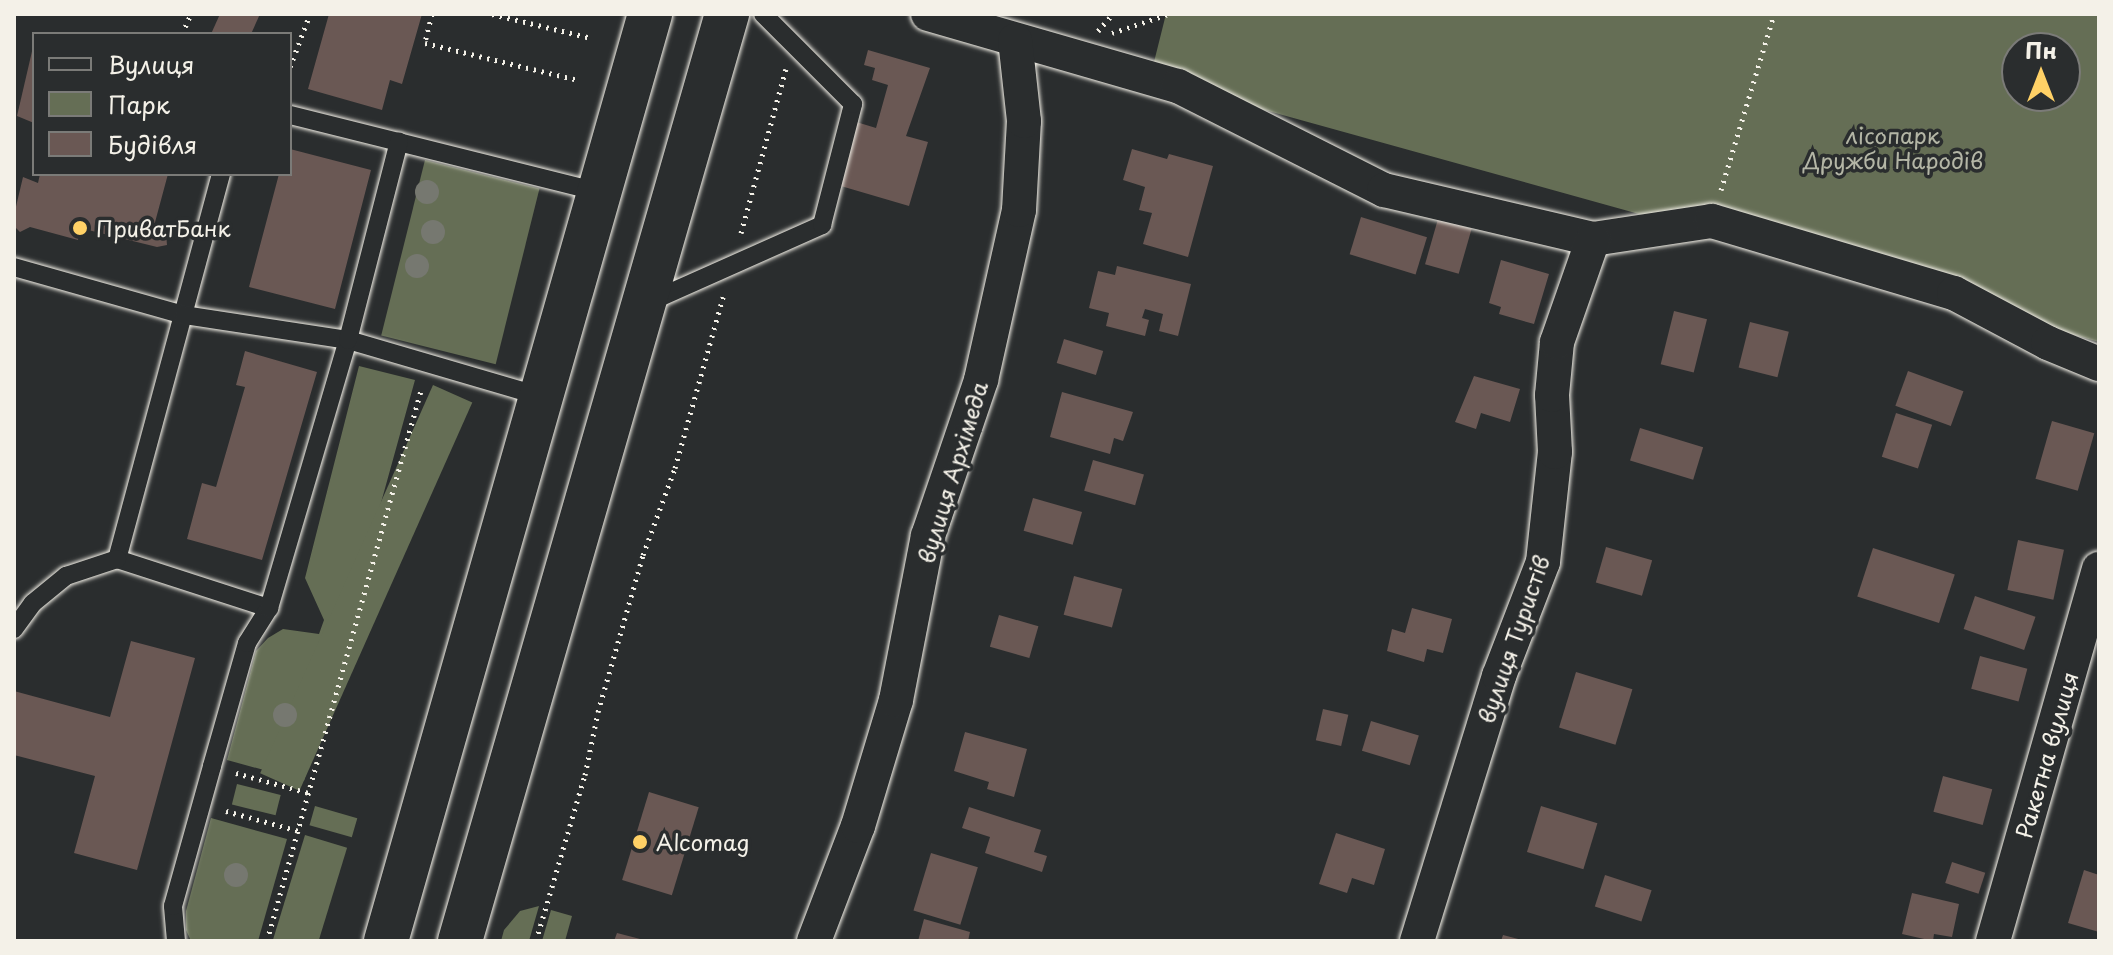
<!DOCTYPE html>
<meta charset="utf-8">
<style>
body{margin:0}
#map{position:relative;width:2113px;height:955px;overflow:hidden;background:#2a2d2e;font-family:"Playpen Sans",sans-serif}
div>[style]{position:absolute}
.green>*{inset:0;background:#656e55;transform-origin:0 0}
.building>*{inset:0;background:#6a5854;transform-origin:0 0}
.path>*{height:5px;margin-top:-2.5px;transform-origin:0;background:repeating-linear-gradient(90deg,#f4f1e8 0 2px,transparent 0 8px)}
.roads{filter:drop-shadow(0 0 2px #f4f1e8) drop-shadow(0 0 2px #f4f1e8)}
.lane>*{height:18px;margin:-9px;padding:0 9px;transform-origin:9px;border-radius:9px;background:#2a2d2e}
.street>*{height:34px;margin:-17px;padding:0 17px;transform-origin:17px;border-radius:17px;background:#2a2d2e}
.primary>*{height:44px;margin:-22px;padding:0 22px;transform-origin:22px;border-radius:22px;background:#2a2d2e}
.trees>*{width:24px;height:24px;margin:-12px;border-radius:50%;background:#767870}
.dots>*{width:22px;height:22px;translate:-50% -50%;box-sizing:border-box;border:4px solid #2a2d2e;border-radius:50%}
span{translate:-50% -50%;white-space:nowrap;text-align:center;line-height:1.15;-webkit-text-stroke:7px #2a2d2e;paint-order:stroke}
.park-label{font-size:22px;color:#b4b6a6}
.poi-label{font-size:22px;color:#f4f1e8}
.left{translate:0 -50%;text-align:left}
.street-label{font-size:22px;color:#f4f1e8}
.frame{position:absolute;inset:0;border:16px solid #f4f1e8;pointer-events:none}
.legend{position:absolute;left:32px;top:32px;width:260px;height:144px;box-sizing:border-box;background:#2a2d2e;border:2px solid #7b7b78;margin:0;padding:10px 14px;list-style:none;font-size:24px;color:#f4f1e8}
.legend li{display:flex;align-items:center;gap:16px;height:40px}
.legend b{width:40px;border:2px solid #7b7b78}
.north{position:absolute;left:2001px;top:32px;width:80px;height:80px;box-sizing:border-box;background:#2a2d2e;border:2px solid #7b7b78;border-radius:50%;rotate:0deg;font-size:22px;font-weight:700;line-height:32px;text-align:center;color:#f4f1e8}
.north::after{content:'';display:block;margin:auto;width:28px;height:36px;background:#ffd166;clip-path:polygon(50% 0,100% 100%,50% 72%,0 100%)}
</style>
<div id="map">
<div class="green">
<div style="clip-path:polygon(evenodd,1166px 14px,2099px 14px,2099px 342px,1150px 78px,1166px 14px,2017px 48px,2065px 48px,2065px 96px,2017px 96px,2017px 48px)"></div>
<div style="left:425px;top:160px;width:118px;height:181px;rotate:14deg"></div>
<div style="clip-path:polygon(359px 366px,415px 380px,304px 781px,227px 760px,256px 651px,268px 638px,283px 629px,319px 634px,324px 620px,305px 578px)"></div>
<div style="left:433px;top:385px;width:43px;height:425px;rotate:24deg"></div>
<div style="left:237px;top:784px;width:45px;height:21px;rotate:14deg"></div>
<div style="left:315px;top:806px;width:44px;height:20px;rotate:16deg"></div>
<div style="clip-path:polygon(211px 818px,287px 839px,258px 941px,191px 941px,186px 930px,186px 911px)"></div>
<div style="left:305px;top:835px;width:44px;height:110px;rotate:17deg"></div>
<div style="clip-path:polygon(539px 906px,529px 941px,501px 941px,504px 930px,520px 911px)"></div>
<div style="clip-path:polygon(551px 910px,572px 916px,565px 941px,542px 941px)"></div>
</div>
<div class="building">
<div style="clip-path:polygon(220px 14px,260px 14px,251px 34px,211px 34px)"></div>
<div style="clip-path:polygon(329px 14px,422px 14px,402px 84px,390px 80px,382px 110px,308px 89px)"></div>
<div style="clip-path:polygon(33px 47px,34px 47px,34px 123px,17px 116px)"></div>
<div style="clip-path:polygon(868px 50px,930px 68px,906px 136px,928px 142px,909px 206px,834px 184px,853px 121px,876px 128px,888px 85px,872px 80px,875px 68px,864px 65px)"></div>
<div style="clip-path:polygon(290px 149px,371px 170px,335px 309px,249px 287px,279px 174px,290px 174px)"></div>
<div style="clip-path:polygon(1132px 149px,1167px 159px,1169px 154px,1213px 166px,1188px 257px,1143px 244px,1152px 213px,1139px 210px,1145px 187px,1123px 180px)"></div>
<div style="clip-path:polygon(40px 174px,168px 174px,154px 226px,166px 233px,167px 245px,157px 247px,80px 228px,78px 240px,30px 227px,20px 232px,14px 226px,14px 215px,23px 177px,38px 183px)"></div>
<div style="left:1361px;top:217px;width:69px;height:39px;rotate:17deg"></div>
<div style="left:1438px;top:219px;width:35px;height:47px;rotate:16deg"></div>
<div style="clip-path:polygon(1501px 260px,1549px 274px,1534px 324px,1499px 314px,1501px 307px,1489px 303px)"></div>
<div style="clip-path:polygon(1117px 266px,1191px 284px,1178px 336px,1159px 331px,1163px 314px,1145px 309px,1142px 318px,1149px 320px,1145px 336px,1106px 326px,1109px 313px,1089px 308px,1098px 271px,1115px 275px)"></div>
<div style="left:1674px;top:311px;width:34px;height:55px;rotate:14deg"></div>
<div style="left:1750px;top:322px;width:40px;height:47px;rotate:14deg"></div>
<div style="left:1064px;top:339px;width:41px;height:25px;rotate:17deg"></div>
<div style="clip-path:polygon(245px 351px,317px 372px,262px 560px,187px 539px,202px 483px,216px 487px,245px 387px,236px 385px)"></div>
<div style="left:1908px;top:371px;width:59px;height:37px;rotate:20deg"></div>
<div style="clip-path:polygon(1474px 376px,1520px 389px,1510px 422px,1481px 413px,1476px 429px,1455px 422px)"></div>
<div style="clip-path:polygon(1062px 392px,1133px 412px,1123px 441px,1114px 438px,1110px 454px,1050px 437px)"></div>
<div style="left:1896px;top:413px;width:38px;height:46px;rotate:18deg"></div>
<div style="left:2052px;top:421px;width:44px;height:60px;rotate:16deg"></div>
<div style="left:1640px;top:428px;width:66px;height:34px;rotate:17deg"></div>
<div style="left:1093px;top:460px;width:53px;height:32px;rotate:16deg"></div>
<div style="left:1033px;top:498px;width:51px;height:34px;rotate:16deg"></div>
<div style="left:2018px;top:540px;width:47px;height:51px;rotate:12deg"></div>
<div style="left:1606px;top:547px;width:48px;height:37px;rotate:16deg"></div>
<div style="left:1873px;top:548px;width:86px;height:51px;rotate:18deg"></div>
<div style="left:1074px;top:576px;width:50px;height:40px;rotate:15deg"></div>
<div style="left:1975px;top:596px;width:64px;height:35px;rotate:19deg"></div>
<div style="clip-path:polygon(1412px 608px,1452px 619px,1443px 653px,1427px 649px,1424px 662px,1387px 651px,1392px 629px,1405px 633px)"></div>
<div style="left:999px;top:615px;width:41px;height:33px;rotate:16deg"></div>
<div style="clip-path:polygon(131px 641px,195px 658px,137px 870px,74px 853px,95px 776px,14px 755px,14px 691px,110px 717px)"></div>
<div style="left:1980px;top:656px;width:49px;height:34px;rotate:15deg"></div>
<div style="left:1576px;top:672px;width:59px;height:58px;rotate:17deg"></div>
<div style="left:1323px;top:709px;width:26px;height:32px;rotate:13deg"></div>
<div style="left:1371px;top:721px;width:50px;height:31px;rotate:17deg"></div>
<div style="clip-path:polygon(965px 732px,1027px 749px,1014px 797px,987px 789px,989px 782px,954px 771px)"></div>
<div style="left:1943px;top:776px;width:51px;height:37px;rotate:15deg"></div>
<div style="left:649px;top:792px;width:52px;height:92px;rotate:17deg"></div>
<div style="left:1541px;top:806px;width:59px;height:48px;rotate:17deg"></div>
<div style="clip-path:polygon(969px 807px,1041px 830px,1034px 852px,1047px 856px,1042px 872px,985px 853px,990px 837px,962px 828px)"></div>
<div style="clip-path:polygon(1336px 833px,1385px 849px,1374px 885px,1352px 878px,1347px 893px,1319px 884px)"></div>
<div style="left:931px;top:853px;width:49px;height:60px;rotate:17deg"></div>
<div style="left:1952px;top:862px;width:35px;height:22px;rotate:18deg"></div>
<div style="clip-path:polygon(2084px 870px,2099px 875px,2099px 932px,2068px 923px)"></div>
<div style="left:1605px;top:875px;width:49px;height:33px;rotate:18deg"></div>
<div style="clip-path:polygon(1912px 893px,1959px 904px,1952px 937px,1934px 934px,1933px 941px,1902px 934px)"></div>
<div style="clip-path:polygon(924px 919px,970px 932px,968px 941px,918px 941px)"></div>
<div style="clip-path:polygon(617px 933px,644px 940px,643px 941px,614px 941px)"></div>
<div style="clip-path:polygon(1503px 935px,1522px 940px,1522px 941px,1501px 941px)"></div>
</div>
<div class="path">
<div style="left:432px;top:14px;width:30px;rotate:104deg"></div>
<div style="left:425px;top:43px;width:157px;rotate:13.6deg"></div>
<div style="left:492px;top:14px;width:102px;rotate:13.6deg"></div>
<div style="left:1098px;top:31px;width:23px;rotate:-49deg"></div>
<div style="left:1112px;top:33px;width:59px;rotate:-18.7deg"></div>
<div style="left:182px;top:34px;width:22px;rotate:-66deg"></div>
<div style="left:290px;top:67px;width:57px;rotate:-69.3deg"></div>
<div style="left:1721px;top:190px;width:184px;rotate:-73.2deg"></div>
<div style="left:741px;top:233px;width:170px;rotate:-74.7deg"></div>
<div style="left:236px;top:773px;width:76px;rotate:15.3deg"></div>
<div style="left:226px;top:811px;width:76px;rotate:15.3deg"></div>
<div style="left:267px;top:941px;width:575px;rotate:-74.37deg"></div>
<div style="left:536px;top:941px;width:173px;rotate:-73.6deg"></div>
<div style="left:585px;top:775px;width:64px;rotate:-78.3deg"></div>
<div style="left:598px;top:712px;width:163px;rotate:-74deg"></div>
<div style="left:643px;top:555px;width:93px;rotate:-69.8deg"></div>
<div style="left:675px;top:468px;width:178px;rotate:-74.3deg"></div>
</div>
<div class="roads">
<div class="lane">
<div style="left:290px;top:115px;width:317px;rotate:14deg"></div>
<div style="left:221px;top:174px;width:399px;rotate:105.1deg"></div>
<div style="left:117px;top:559px;width:160px;rotate:17.9deg"></div>
<div style="left:14px;top:267px;width:177px;rotate:15.8deg"></div>
<div style="left:184px;top:315px;width:166px;rotate:8.7deg"></div>
<div style="left:348px;top:340px;width:200px;rotate:16.3deg"></div>
<div style="left:647px;top:303px;width:192px;rotate:-24deg"></div>
<div style="left:822px;top:225px;width:125px;rotate:-75.6deg"></div>
<div style="left:853px;top:104px;width:127px;rotate:-135deg"></div>
<div style="left:14px;top:629px;width:32px;rotate:-54deg"></div>
<div style="left:33px;top:603px;width:43px;rotate:-39.3deg"></div>
<div style="left:66px;top:576px;width:54px;rotate:-18.4deg"></div>
<div style="left:176px;top:941px;width:35px;rotate:-95deg"></div>
<div style="left:173px;top:906px;width:145px;rotate:-74.4deg"></div>
<div style="left:212px;top:766px;width:128px;rotate:-74.1deg"></div>
<div style="left:247px;top:643px;width:41px;rotate:-57.8deg"></div>
<div style="left:269px;top:608px;width:279px;rotate:-73.6deg"></div>
<div style="left:348px;top:340px;width:205px;rotate:-75.6deg"></div>
</div>
<div class="street">
<div style="left:928px;top:14px;width:260px;rotate:16.1deg"></div>
<div style="left:1178px;top:86px;width:231px;rotate:26.8deg"></div>
<div style="left:1384px;top:190px;width:215px;rotate:13.2deg"></div>
<div style="left:1593px;top:239px;width:120px;rotate:-8.6deg"></div>
<div style="left:1712px;top:221px;width:252px;rotate:16.6deg"></div>
<div style="left:1954px;top:293px;width:106px;rotate:28deg"></div>
<div style="left:2048px;top:343px;width:55px;rotate:22.4deg"></div>
<div style="left:814px;top:941px;width:123px;rotate:-69.1deg"></div>
<div style="left:858px;top:826px;width:132px;rotate:-73.2deg"></div>
<div style="left:896px;top:700px;width:167px;rotate:-79deg"></div>
<div style="left:928px;top:536px;width:165px;rotate:-71.2deg"></div>
<div style="left:981px;top:380px;width:174px;rotate:-77.4deg"></div>
<div style="left:1019px;top:210px;width:89px;rotate:-86.8deg"></div>
<div style="left:1024px;top:121px;width:81px;rotate:-96.3deg"></div>
<div style="left:1417px;top:941px;width:277px;rotate:-72.8deg"></div>
<div style="left:1499px;top:676px;width:122px;rotate:-68.9deg"></div>
<div style="left:1543px;top:562px;width:111px;rotate:-83.8deg"></div>
<div style="left:1555px;top:452px;width:57px;rotate:-93deg"></div>
<div style="left:1552px;top:395px;width:53px;rotate:-84.6deg"></div>
<div style="left:1557px;top:342px;width:109px;rotate:-70.7deg"></div>
<div style="left:1993px;top:941px;width:387px;rotate:-74.1deg"></div>
</div>
<div class="primary">
<div style="left:386px;top:941px;width:964px;rotate:-74.1deg"></div>
<div style="left:460px;top:941px;width:965px;rotate:-73.93deg"></div>
</div>
</div>
<div class="trees">
<div style="left:427px;top:192px"></div>
<div style="left:433px;top:232px"></div>
<div style="left:417px;top:266px"></div>
<div style="left:285px;top:715px"></div>
<div style="left:236px;top:875px"></div>
</div>
<div class="dots">
<div style="left:80px;top:228px;background:#ffd166"></div>
<div style="left:640px;top:842px;background:#ffd166"></div>
</div>
<div class="park-label">
<span style="left:1893px;top:147px">лісопарк<br>Дружби Народів</span>
</div>
<div class="poi-label">
<span class="left" style="left:96px;top:228px">ПриватБанк</span>
<span class="left" style="left:656px;top:842px">Alcomag</span>
</div>
<div class="street-label">
<span style="left:952px;top:472px;rotate:-73deg">вулиця Архімеда</span>
<span style="left:1513px;top:639px;rotate:-71deg">вулиця Туристів</span>
<span style="left:2046px;top:755px;rotate:-74deg">Ракетна вулиця</span>
</div>
<div class="frame"></div>
<ul class="legend">
<li><b style="height:10px;background:#2a2d2e"></b>Вулиця</li>
<li><b style="height:22px;background:#656e55"></b>Парк</li>
<li><b style="height:22px;background:#6a5854"></b>Будівля</li>
</ul>
<div class="north">Пн</div>
</div>
